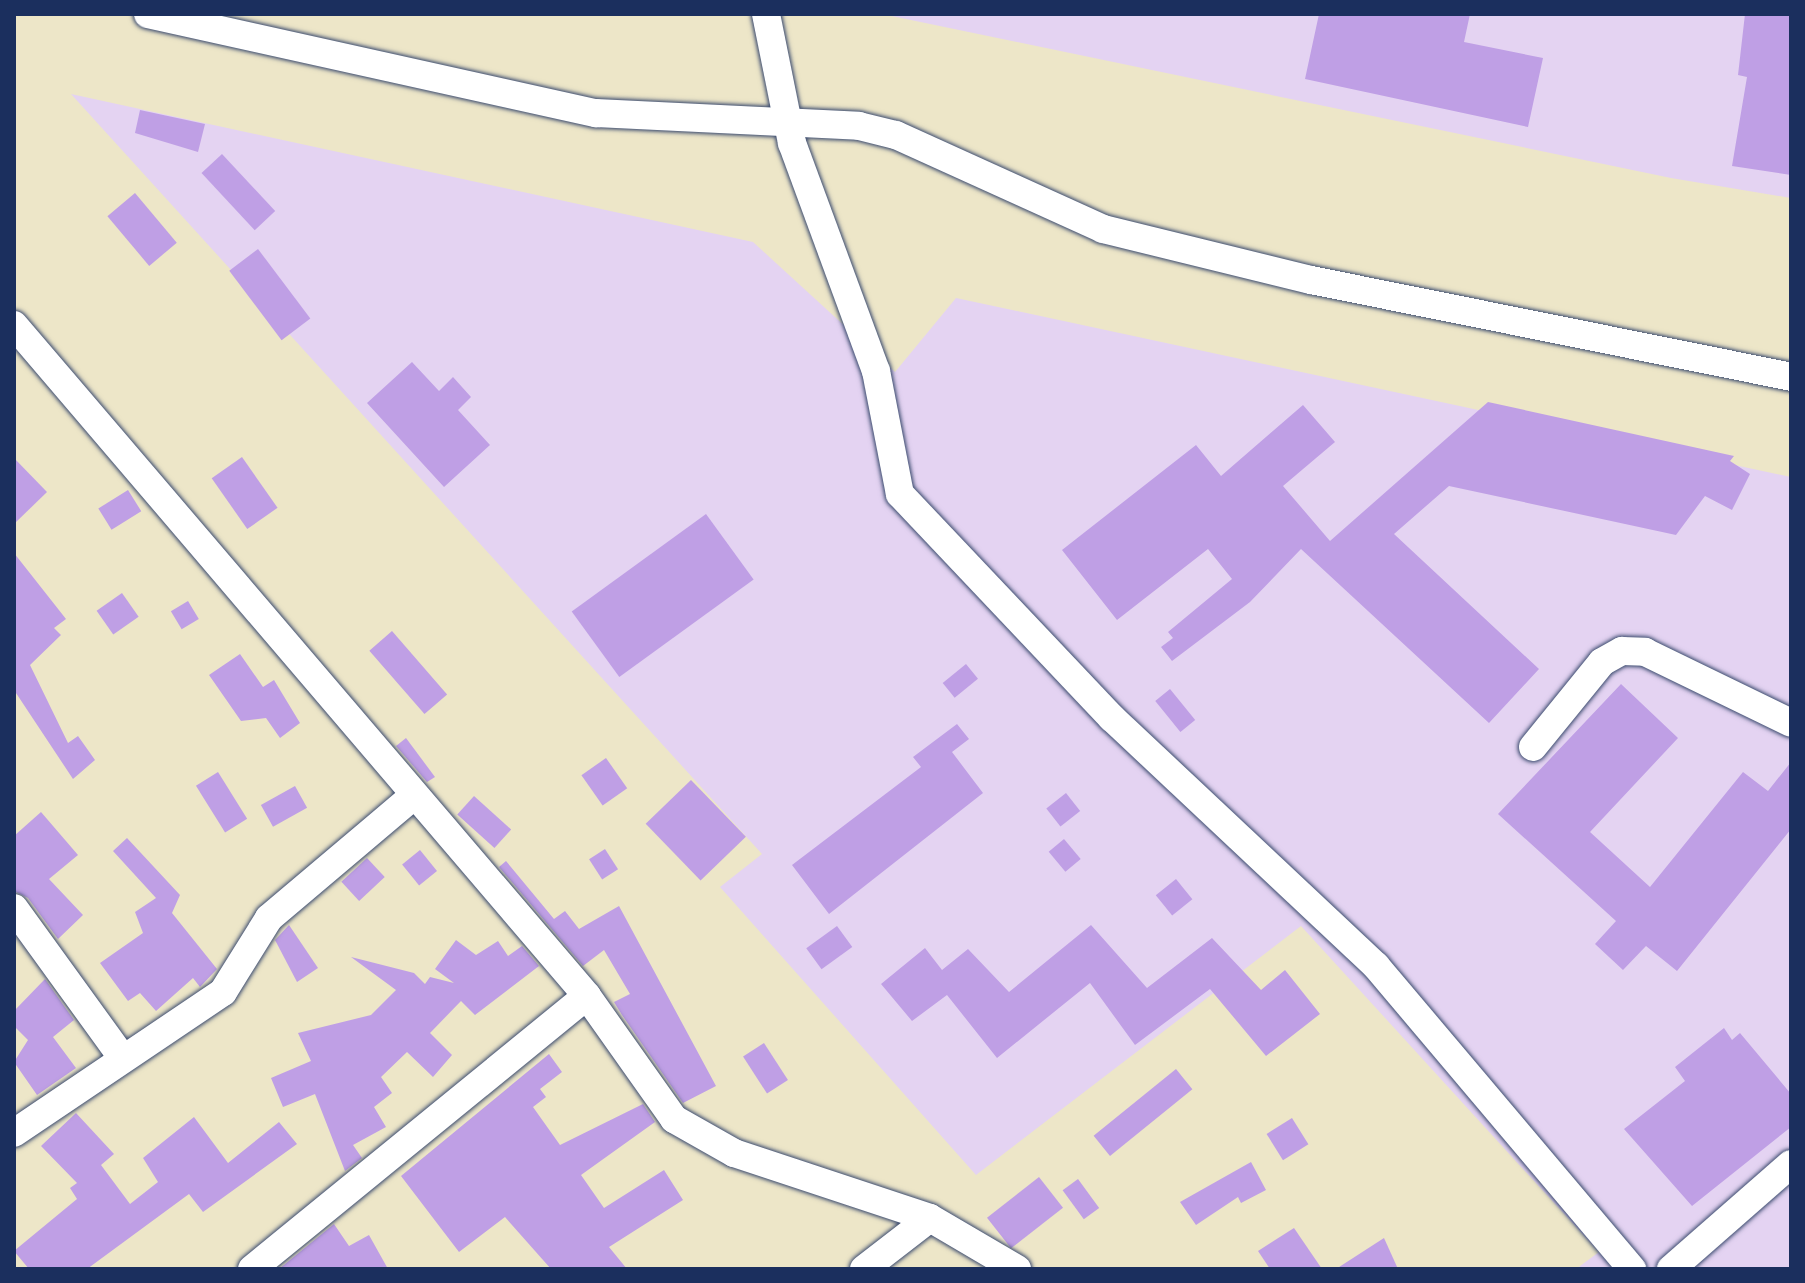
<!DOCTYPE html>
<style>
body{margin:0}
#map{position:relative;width:1805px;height:1283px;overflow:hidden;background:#ede6c8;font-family:"Architects Daughter",sans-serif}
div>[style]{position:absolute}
.built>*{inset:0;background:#e4d3f2}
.building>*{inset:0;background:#bf9fe5;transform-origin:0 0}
.roads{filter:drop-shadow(0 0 2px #3a4a6e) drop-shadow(0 0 2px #3a4a6e)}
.minor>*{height:28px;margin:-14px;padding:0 14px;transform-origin:14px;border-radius:14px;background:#fff}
span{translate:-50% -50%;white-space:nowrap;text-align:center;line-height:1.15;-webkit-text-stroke:7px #f7f3e8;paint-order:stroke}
.frame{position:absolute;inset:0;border:16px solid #1b2f5e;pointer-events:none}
</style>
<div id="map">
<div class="built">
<div style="clip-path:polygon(882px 14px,1791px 14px,1791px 198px,1671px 178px)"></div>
<div style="clip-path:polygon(71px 94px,753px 242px,895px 372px,956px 298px,1791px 477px,1791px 1269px,1576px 1269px,1599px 1252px,1301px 926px,976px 1175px,720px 887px,762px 854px)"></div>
</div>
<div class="building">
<div style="clip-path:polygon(1319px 14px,1470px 14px,1464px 42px,1543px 58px,1528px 127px,1305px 79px)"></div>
<div style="clip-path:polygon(1745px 14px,1791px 14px,1791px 175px,1732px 166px,1747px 77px,1738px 75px)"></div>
<div style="clip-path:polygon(140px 110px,205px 124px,198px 152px,135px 133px)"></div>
<div style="left:222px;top:154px;width:78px;height:28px;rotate:47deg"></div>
<div style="left:135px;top:193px;width:65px;height:36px;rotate:50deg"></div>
<div style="left:258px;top:249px;width:87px;height:36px;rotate:53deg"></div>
<div style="clip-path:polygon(412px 362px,439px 391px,453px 377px,471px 397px,458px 410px,490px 445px,444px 487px,367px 403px)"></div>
<div style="clip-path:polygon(1488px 402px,1734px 456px,1730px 461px,1750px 474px,1732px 510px,1705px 496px,1676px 535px,1449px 486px,1394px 534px,1539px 669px,1489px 723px,1301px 549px,1250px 602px,1172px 661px,1161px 647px,1173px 638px,1168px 632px,1232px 579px,1208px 549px,1117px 620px,1062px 550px,1196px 445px,1221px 476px,1303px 405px,1335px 442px,1283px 486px,1330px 541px)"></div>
<div style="left:242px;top:457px;width:62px;height:37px;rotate:55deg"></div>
<div style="clip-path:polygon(14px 458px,47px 492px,14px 524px)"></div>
<div style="left:128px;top:490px;width:25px;height:35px;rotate:58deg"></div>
<div style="left:706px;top:514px;width:81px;height:166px;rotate:54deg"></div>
<div style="clip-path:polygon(14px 553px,66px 619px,54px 628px,61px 635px,30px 665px,68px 743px,78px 736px,95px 760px,73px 779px,14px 690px)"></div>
<div style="left:122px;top:593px;width:29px;height:31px;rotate:55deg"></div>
<div style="left:188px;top:601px;width:21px;height:20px;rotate:59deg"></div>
<div style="left:392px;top:631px;width:84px;height:30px;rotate:49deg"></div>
<div style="clip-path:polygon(240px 654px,263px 687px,274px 680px,300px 723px,280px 738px,266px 718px,241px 721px,209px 675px)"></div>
<div style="left:966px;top:664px;width:19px;height:30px;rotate:51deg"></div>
<div style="clip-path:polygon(1621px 684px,1678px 738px,1590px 832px,1650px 887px,1743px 772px,1768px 791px,1791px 762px,1791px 829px,1677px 971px,1646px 946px,1623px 970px,1595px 944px,1616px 921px,1498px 814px)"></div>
<div style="left:1170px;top:689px;width:40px;height:19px;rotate:51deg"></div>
<div style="clip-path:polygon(957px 724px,969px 739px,952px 752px,983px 793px,829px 914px,792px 865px,921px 767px,913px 757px)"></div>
<div style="clip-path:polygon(406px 738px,435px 777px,427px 782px,396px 746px)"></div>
<div style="left:606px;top:758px;width:37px;height:30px;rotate:55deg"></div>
<div style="left:218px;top:772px;width:55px;height:26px;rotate:58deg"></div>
<div style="left:691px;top:780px;width:79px;height:63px;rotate:46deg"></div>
<div style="left:295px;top:786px;width:25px;height:39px;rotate:61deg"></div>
<div style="left:1066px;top:793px;width:23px;height:25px;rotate:52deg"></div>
<div style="left:474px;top:796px;width:50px;height:25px;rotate:42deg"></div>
<div style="clip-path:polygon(41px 812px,78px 855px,49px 879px,83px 915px,58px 939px,28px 898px,14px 891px,14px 836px)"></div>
<div style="clip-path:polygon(127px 838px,180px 895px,172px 913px,217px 969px,200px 987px,193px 978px,156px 1011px,140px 993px,128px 1001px,100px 963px,143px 933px,135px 912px,156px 898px,113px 851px)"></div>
<div style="left:1064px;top:839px;width:26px;height:20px;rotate:50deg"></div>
<div style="left:605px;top:849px;width:24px;height:19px;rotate:57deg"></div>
<div style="left:420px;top:850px;width:27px;height:23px;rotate:51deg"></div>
<div style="left:367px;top:858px;width:26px;height:35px;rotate:47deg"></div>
<div style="clip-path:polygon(506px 861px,554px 919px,565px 911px,579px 929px,619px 906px,716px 1086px,683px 1103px,622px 1015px,614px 1002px,630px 994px,604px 950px,583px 966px,499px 867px)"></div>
<div style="left:1176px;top:879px;width:26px;height:26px;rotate:51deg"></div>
<div style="clip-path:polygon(289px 925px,318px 968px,297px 982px,275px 940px)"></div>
<div style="clip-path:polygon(1091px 925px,1147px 988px,1212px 938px,1261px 990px,1285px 970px,1320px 1014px,1266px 1056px,1210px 989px,1135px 1045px,1090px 983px,997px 1058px,947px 995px,912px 1021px,881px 984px,925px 948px,942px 970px,968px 949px,1009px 992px)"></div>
<div style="left:837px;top:926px;width:26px;height:38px;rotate:54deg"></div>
<div style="clip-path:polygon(456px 940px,476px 955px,498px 941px,508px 956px,522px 946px,539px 966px,475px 1015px,461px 1001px,430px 1033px,452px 1055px,433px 1077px,407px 1052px,381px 1077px,392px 1093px,374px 1107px,386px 1127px,353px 1145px,362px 1158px,345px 1171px,315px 1094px,283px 1107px,271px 1078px,311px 1061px,298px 1033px,371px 1015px,396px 990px,351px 957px,414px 973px,425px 984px,430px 977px,454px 983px,435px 969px)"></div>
<div style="clip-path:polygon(45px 979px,74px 1020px,53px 1037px,76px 1068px,37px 1095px,14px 1062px,28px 1040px,14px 1026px,14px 1011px)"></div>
<div style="clip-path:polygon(1724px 1028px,1732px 1040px,1740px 1033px,1791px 1094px,1791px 1127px,1692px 1206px,1624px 1129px,1685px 1081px,1675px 1067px)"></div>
<div style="left:764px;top:1043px;width:44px;height:25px;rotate:57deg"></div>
<div style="clip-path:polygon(549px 1054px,562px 1072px,540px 1089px,546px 1097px,533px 1107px,560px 1145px,643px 1104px,655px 1122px,581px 1175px,604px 1208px,664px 1170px,683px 1200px,609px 1247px,627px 1269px,551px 1269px,505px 1217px,459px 1252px,401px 1176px)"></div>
<div style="left:1176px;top:1069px;width:26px;height:106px;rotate:51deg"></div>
<div style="clip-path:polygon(76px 1113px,114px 1154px,101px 1165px,130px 1204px,158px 1182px,143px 1158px,194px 1117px,228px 1163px,279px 1122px,297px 1144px,203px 1212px,189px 1194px,87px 1269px,29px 1269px,14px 1251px,77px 1199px,70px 1188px,77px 1183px,41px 1146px)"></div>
<div style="left:1292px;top:1118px;width:31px;height:30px;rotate:58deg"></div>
<div style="clip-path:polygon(1251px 1162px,1266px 1190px,1241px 1203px,1238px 1197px,1196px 1225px,1180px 1202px)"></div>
<div style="left:1039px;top:1177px;width:39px;height:66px;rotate:52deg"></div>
<div style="left:1078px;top:1179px;width:36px;height:19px;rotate:54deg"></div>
<div style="clip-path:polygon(334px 1224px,349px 1246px,369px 1235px,388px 1269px,279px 1269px)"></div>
<div style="clip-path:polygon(1294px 1228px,1322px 1269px,1270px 1269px,1258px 1251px)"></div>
<div style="clip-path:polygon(1384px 1238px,1398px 1269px,1336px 1269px)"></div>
</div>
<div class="roads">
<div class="minor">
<div style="left:148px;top:14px;width:459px;rotate:12.5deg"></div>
<div style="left:596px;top:113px;width:263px;rotate:2.8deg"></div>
<div style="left:859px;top:126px;width:38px;rotate:14deg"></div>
<div style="left:896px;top:135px;width:227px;rotate:24.4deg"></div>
<div style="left:1103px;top:229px;width:214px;rotate:13.8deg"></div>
<div style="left:1311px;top:280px;width:490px;rotate:11.4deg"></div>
<div style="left:766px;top:14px;width:132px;rotate:78.6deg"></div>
<div style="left:792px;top:143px;width:243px;rotate:69.8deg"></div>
<div style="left:876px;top:371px;width:125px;rotate:79deg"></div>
<div style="left:900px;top:494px;width:308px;rotate:46.6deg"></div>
<div style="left:1112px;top:718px;width:362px;rotate:43.2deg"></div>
<div style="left:1376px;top:966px;width:397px;rotate:49.8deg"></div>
<div style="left:14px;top:325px;width:882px;rotate:49.5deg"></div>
<div style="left:587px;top:996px;width:151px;rotate:54.7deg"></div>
<div style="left:674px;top:1119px;width:69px;rotate:29.5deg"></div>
<div style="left:734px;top:1153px;width:206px;rotate:18.3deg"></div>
<div style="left:1533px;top:747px;width:109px;rotate:-50.9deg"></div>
<div style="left:1602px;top:662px;width:23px;rotate:-29deg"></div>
<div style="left:1622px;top:651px;width:23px;rotate:2deg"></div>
<div style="left:1645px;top:652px;width:162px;rotate:25.9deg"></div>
<div style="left:14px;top:908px;width:183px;rotate:54.1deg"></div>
<div style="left:14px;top:1133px;width:252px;rotate:-34deg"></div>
<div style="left:223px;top:992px;width:87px;rotate:-58.1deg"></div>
<div style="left:269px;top:918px;width:187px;rotate:-40.2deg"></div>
<div style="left:252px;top:1269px;width:432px;rotate:-39.2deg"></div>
<div style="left:864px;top:1269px;width:83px;rotate:-37.7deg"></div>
<div style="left:930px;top:1218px;width:101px;rotate:30.4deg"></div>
<div style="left:1671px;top:1269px;width:159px;rotate:-41.2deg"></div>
</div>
</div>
<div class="frame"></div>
</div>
